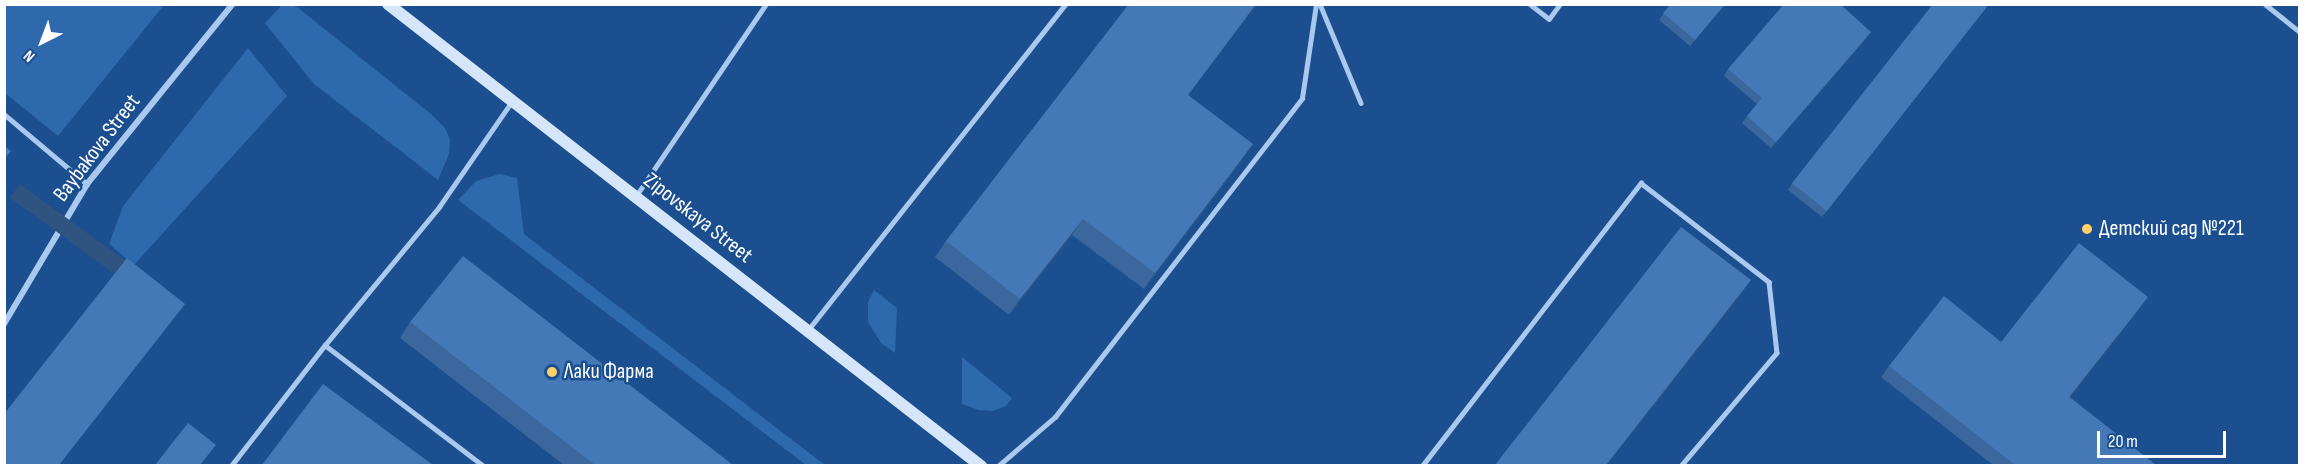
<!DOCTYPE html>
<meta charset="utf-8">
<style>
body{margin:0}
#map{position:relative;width:2304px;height:470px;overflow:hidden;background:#1b4f8f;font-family:"Sofia Sans Condensed",sans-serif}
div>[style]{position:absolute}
.green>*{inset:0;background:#2e69ad}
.lane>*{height:4.5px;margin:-2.25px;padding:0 2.25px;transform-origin:2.25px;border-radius:2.25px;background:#a9c9ee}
.street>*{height:6px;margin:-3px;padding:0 3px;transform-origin:3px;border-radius:3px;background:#a9c9ee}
.secondary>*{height:12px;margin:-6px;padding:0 6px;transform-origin:6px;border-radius:6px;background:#d6e6fa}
.wall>*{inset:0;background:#3a679d}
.shaded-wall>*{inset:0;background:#305480;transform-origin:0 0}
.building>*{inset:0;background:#4478b7}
.dots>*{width:16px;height:16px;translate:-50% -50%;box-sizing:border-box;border:3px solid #1b4f8f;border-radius:50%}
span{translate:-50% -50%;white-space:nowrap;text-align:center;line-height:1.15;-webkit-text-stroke:5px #1b4f8f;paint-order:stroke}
.street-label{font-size:22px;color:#fff}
.poi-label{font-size:22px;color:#fff}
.left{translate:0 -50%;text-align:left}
.frame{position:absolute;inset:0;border:6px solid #fff;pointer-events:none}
.north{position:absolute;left:12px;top:12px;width:60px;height:60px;-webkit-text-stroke:4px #1b4f8f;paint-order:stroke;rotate:222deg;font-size:16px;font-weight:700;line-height:24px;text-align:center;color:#fff}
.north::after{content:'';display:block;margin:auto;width:21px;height:27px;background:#fff;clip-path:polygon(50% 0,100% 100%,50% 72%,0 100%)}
.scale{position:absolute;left:2097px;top:431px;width:129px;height:27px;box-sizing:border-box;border:3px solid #fff;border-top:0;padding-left:8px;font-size:18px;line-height:21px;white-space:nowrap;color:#fff;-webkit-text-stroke:4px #1b4f8f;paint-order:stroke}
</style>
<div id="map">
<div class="green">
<div style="clip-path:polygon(4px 5px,5px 4px,164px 5px,58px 136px,5px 93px)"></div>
<div style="clip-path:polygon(289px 5px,297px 7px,431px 114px,445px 128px,450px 139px,449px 154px,438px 180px,314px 84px,265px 23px,281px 6px)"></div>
<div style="clip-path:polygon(248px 48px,287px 96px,134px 265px,109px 244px,123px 206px)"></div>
<div style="clip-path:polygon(500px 174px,517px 178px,524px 234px,825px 465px,806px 465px,458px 200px,476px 181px)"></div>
<div style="clip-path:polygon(874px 290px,897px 308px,895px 353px,881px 343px,868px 322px,868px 302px)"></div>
<div style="clip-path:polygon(962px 357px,1012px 398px,1006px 406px,993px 411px,979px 410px,962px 404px)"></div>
</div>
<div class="lane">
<div style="left:1320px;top:4px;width:107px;rotate:67.5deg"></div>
<div style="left:1530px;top:4px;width:24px;rotate:38deg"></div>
<div style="left:1549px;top:19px;width:19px;rotate:-54deg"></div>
<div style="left:2265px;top:4px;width:45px;rotate:38.7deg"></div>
<div style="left:4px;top:114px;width:109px;rotate:40.1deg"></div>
<div style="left:636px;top:196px;width:232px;rotate:-55.9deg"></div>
<div style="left:808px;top:330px;width:415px;rotate:-51.7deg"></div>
<div style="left:325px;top:345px;width:200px;rotate:37.3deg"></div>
<div style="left:231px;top:466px;width:153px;rotate:-52.2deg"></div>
<div style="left:325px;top:345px;width:179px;rotate:-50.4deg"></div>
<div style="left:439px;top:207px;width:129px;rotate:-55.4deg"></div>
<div style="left:998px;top:466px;width:75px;rotate:-40.7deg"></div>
<div style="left:1055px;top:417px;width:403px;rotate:-52.2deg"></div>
<div style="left:1302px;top:98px;width:95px;rotate:-81.5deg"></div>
<div style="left:1422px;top:466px;width:358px;rotate:-52.3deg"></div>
<div style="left:1641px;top:183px;width:162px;rotate:37.7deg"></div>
<div style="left:1769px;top:282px;width:71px;rotate:83.6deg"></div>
<div style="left:1777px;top:353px;width:148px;rotate:130.3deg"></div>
</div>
<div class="street">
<div style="left:4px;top:324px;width:163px;rotate:-59.3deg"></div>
<div style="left:87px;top:184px;width:232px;rotate:-51deg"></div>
</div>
<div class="secondary">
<div style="left:388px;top:4px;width:752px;rotate:37.92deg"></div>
</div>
<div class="wall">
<div style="clip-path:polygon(1129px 4px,1257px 4px,1188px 95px,1242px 160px,1144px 289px,1072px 235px,1009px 315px,935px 257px,946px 241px)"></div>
<div style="clip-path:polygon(1671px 4px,1726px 4px,1690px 46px,1659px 20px)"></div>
<div style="clip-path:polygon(1989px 4px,1822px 217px,1788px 190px,1792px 183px)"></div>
<div style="clip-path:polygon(1867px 38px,1771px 148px,1742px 123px,1757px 104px,1724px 76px,1728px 69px)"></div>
<div style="clip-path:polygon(2140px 308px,2070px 397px,2156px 465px,1993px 465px,1881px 377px,1889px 366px,2001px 342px)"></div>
<div style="clip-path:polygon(410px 322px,733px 465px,564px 465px,400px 338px)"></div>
</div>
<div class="shaded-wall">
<div style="clip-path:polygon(1256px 4px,1257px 4px,1177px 110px,1188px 95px)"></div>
<div style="clip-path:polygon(1725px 4px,1726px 4px,1690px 46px)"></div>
<div style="clip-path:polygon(1871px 32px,1867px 38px,1771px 148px,1776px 142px)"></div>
<div style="clip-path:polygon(1253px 144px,1242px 160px,1144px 289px,1155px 273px)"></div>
<div style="clip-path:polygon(1083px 219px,1072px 235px,1009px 315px,1020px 299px)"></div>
<div style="clip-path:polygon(1751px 280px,1740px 296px,1607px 465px,1606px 465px)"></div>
<div style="clip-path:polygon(2148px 297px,2140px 308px,2062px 408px,2069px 397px)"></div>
<div style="left:185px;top:304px;width:17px;height:204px;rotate:126deg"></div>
</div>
<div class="building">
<div style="clip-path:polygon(1129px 4px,1256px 4px,1188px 95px,1253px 144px,1155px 273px,1083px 219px,1020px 299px,946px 241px)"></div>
<div style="clip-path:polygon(1671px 4px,1725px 4px,1695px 40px,1663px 13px)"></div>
<div style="clip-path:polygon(1784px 4px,1840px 4px,1871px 32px,1776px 142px,1747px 116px,1762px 98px,1728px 69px)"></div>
<div style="clip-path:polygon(1933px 4px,1989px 4px,1827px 211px,1792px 183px)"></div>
<div style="clip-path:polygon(4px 146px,11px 151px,4px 159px)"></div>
<div style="clip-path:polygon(1681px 227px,1751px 280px,1606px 465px,1495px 465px)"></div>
<div style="clip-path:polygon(2079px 243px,2148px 297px,2069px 397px,2156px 465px,2015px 465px,1889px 366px,1944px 296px,2001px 342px)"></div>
<div style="clip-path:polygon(463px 256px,733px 465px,595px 465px,410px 322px)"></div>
<div style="clip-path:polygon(127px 258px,185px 304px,59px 465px,4px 465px,4px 414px)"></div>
<div style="clip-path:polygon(323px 384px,433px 465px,262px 465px)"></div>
<div style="clip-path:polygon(188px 423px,216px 445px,200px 465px,155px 465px)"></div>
</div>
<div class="dots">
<div style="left:2087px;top:229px;background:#ffd166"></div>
<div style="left:552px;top:372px;background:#ffd166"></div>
</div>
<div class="street-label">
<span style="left:97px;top:148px;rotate:-53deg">Baybakova Street</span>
<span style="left:698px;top:218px;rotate:38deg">Zipovskaya Street</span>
</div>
<div class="poi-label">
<span class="left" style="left:2099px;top:229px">Детский сад №221</span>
<span class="left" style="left:564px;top:372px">Лаки Фарма</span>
</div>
<div class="frame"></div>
<div class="north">N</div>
<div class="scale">20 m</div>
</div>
